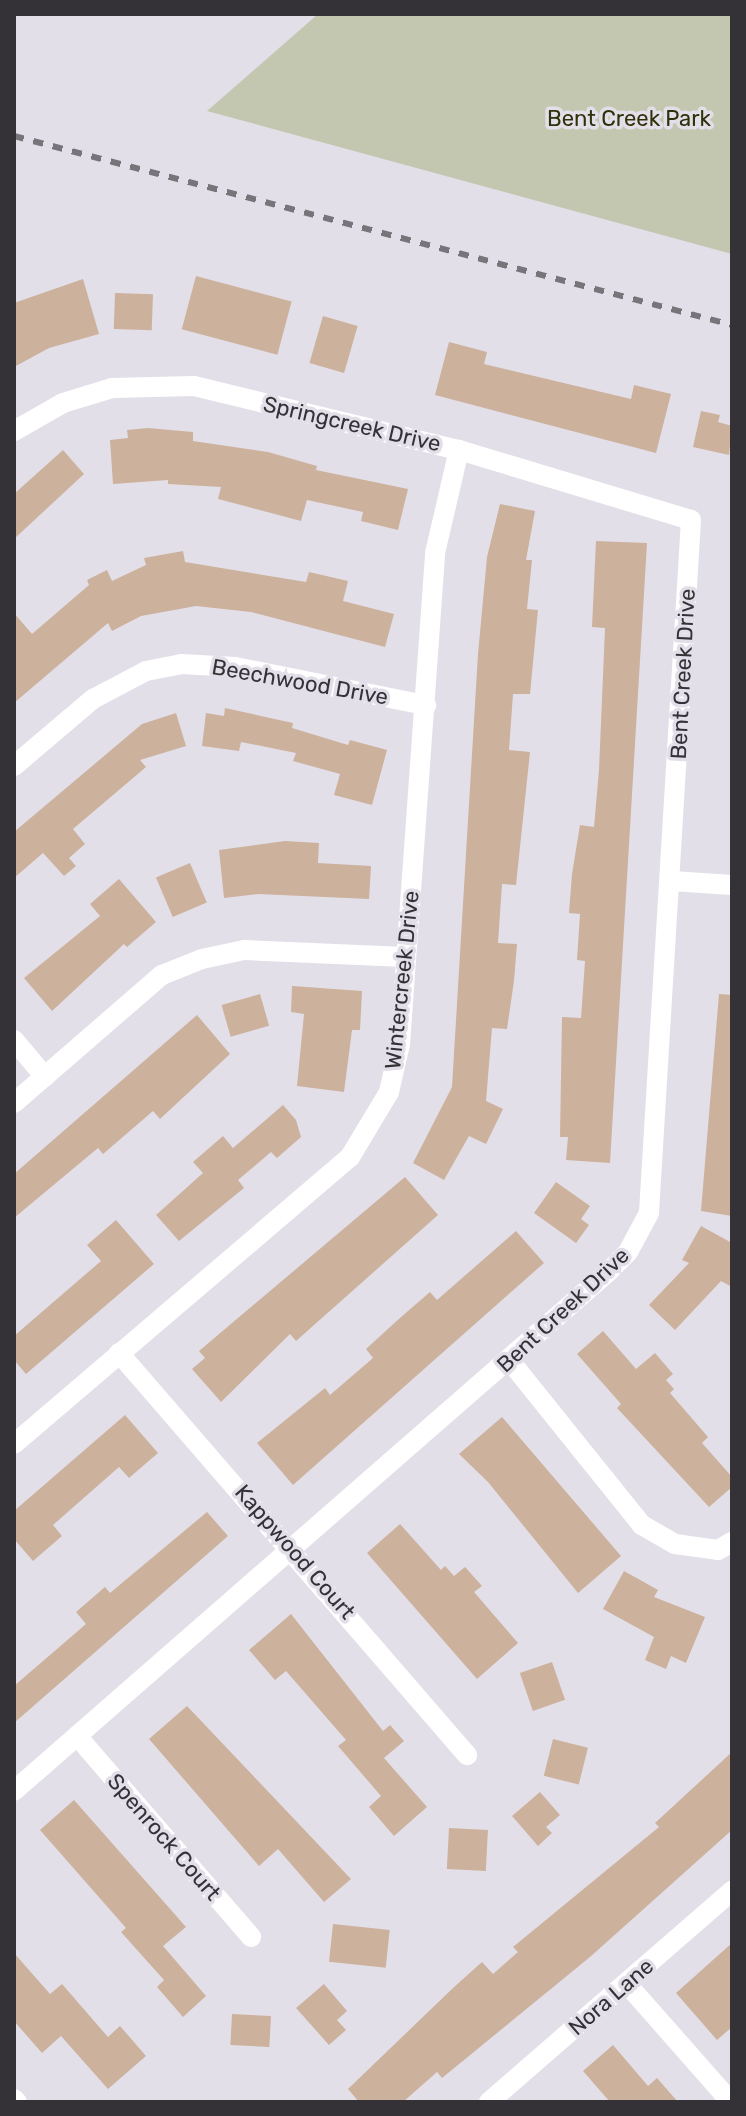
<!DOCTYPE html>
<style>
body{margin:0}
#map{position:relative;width:746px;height:2116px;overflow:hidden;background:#e3dfe9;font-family:Rubik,sans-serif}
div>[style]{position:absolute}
.green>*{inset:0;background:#c3c7af}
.building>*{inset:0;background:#ccb19d;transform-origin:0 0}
.street>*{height:20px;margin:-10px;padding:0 10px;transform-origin:10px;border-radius:10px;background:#fff}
.rail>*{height:6px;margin-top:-3px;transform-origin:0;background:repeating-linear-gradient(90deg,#77747a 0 10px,transparent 0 20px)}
span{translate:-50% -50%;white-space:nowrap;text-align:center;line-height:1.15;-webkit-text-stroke:7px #e3dfe9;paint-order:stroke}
.park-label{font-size:22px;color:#2e310a}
.street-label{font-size:22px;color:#343236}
.frame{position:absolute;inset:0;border:16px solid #343236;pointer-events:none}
</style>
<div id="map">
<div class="green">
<div style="clip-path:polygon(318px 14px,732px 14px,732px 254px,207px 111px)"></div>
</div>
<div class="building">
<div style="left:196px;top:276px;width:99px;height:55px;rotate:15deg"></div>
<div style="clip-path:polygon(83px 279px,99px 334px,49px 348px,14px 367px,14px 303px)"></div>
<div style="left:115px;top:293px;width:38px;height:36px;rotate:2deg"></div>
<div style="left:323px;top:316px;width:36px;height:49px;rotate:16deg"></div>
<div style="clip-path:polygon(449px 342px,487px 352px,484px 364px,631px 399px,634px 385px,671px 394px,656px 453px,435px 395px)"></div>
<div style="clip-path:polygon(701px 411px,720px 415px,718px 422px,732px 426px,729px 455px,693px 447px)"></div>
<div style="clip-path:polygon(148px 428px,193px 432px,193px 441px,268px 452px,317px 466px,316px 470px,408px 489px,398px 530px,361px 521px,363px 512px,307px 500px,301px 521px,218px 499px,221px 487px,168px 484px,168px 480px,113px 484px,110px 440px,128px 438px,127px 430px)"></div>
<div style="clip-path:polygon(63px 450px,84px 474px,14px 539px,14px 494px)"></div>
<div style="clip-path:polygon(500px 504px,535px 511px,526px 560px,532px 560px,527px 609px,538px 610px,530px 694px,513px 694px,509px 750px,530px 752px,516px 885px,502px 884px,498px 943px,517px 944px,514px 981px,507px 1029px,492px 1028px,486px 1101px,503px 1109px,486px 1144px,469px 1136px,444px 1180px,413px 1163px,452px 1087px,478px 654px,487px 557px)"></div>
<div style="clip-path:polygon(596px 541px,647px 543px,610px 1163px,566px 1160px,568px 1137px,560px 1137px,562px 1017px,581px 1018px,585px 961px,577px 960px,580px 914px,569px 913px,572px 874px,580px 825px,594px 827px,599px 770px,605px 628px,592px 627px)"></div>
<div style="clip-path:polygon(183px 551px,185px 562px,306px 582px,309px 572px,348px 581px,343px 601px,394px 614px,385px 647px,251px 612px,196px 606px,141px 616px,112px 631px,108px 623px,14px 703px,14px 613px,32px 634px,89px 585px,87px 580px,107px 570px,112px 581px,146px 565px,144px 558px)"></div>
<div style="clip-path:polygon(225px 708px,293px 723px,292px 728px,348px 745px,350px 740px,387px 750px,372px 805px,334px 795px,340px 774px,293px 761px,296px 753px,241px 742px,239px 751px,202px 746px,206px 713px,224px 716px)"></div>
<div style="clip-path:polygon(176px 713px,186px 746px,140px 760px,146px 767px,73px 829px,85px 844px,69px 858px,76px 866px,64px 876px,43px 853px,14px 878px,14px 832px,142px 724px)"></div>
<div style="clip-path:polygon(285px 841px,319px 843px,318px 863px,371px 866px,369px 899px,258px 894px,224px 898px,219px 850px)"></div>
<div style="left:190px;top:863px;width:43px;height:37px;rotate:67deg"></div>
<div style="clip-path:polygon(119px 879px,156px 922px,127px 947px,124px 944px,52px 1011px,24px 978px,100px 916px,90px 904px)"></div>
<div style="clip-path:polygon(292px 986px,362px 991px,360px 1030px,352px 1030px,344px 1092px,297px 1086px,304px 1014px,291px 1012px)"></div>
<div style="left:260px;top:994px;width:33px;height:40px;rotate:74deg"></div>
<div style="clip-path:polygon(719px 994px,732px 995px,732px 1216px,701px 1211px)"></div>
<div style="clip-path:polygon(197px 1015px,230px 1054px,160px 1119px,153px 1111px,103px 1154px,98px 1148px,14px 1218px,14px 1174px)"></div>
<div style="clip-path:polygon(283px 1105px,296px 1120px,301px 1137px,277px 1158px,271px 1152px,238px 1180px,244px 1188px,179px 1241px,156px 1215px,203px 1173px,193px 1162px,223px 1136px,233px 1148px)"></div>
<div style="clip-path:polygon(405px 1177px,438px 1215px,296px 1341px,290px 1334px,221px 1402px,192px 1369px,205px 1358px,199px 1351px)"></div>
<div style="clip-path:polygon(556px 1182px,590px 1206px,581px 1219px,589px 1225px,576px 1243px,534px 1213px)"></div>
<div style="clip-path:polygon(116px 1220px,154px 1264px,26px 1374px,14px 1360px,14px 1336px,101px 1261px,87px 1245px)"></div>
<div style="clip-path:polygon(701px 1226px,732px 1243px,732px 1287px,721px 1281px,675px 1330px,649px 1305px,689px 1263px,682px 1260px)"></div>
<div style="clip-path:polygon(516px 1231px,544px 1263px,293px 1485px,257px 1443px,325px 1388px,330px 1395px,373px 1358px,366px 1349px,401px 1317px,430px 1292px,437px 1300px)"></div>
<div style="clip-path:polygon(603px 1331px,636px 1369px,655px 1353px,673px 1374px,666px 1380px,674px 1389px,670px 1393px,708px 1437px,702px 1443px,732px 1477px,732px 1487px,709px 1507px,617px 1408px,621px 1404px,577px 1354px)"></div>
<div style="clip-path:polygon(125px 1415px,158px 1453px,129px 1478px,119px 1467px,53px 1525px,62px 1536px,33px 1561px,14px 1539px,14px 1511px)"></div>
<div style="clip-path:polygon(502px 1417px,621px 1556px,578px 1593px,488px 1482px,459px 1454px)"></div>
<div style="clip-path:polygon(207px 1512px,228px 1536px,14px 1723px,14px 1686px,86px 1624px,76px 1612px,105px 1587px,110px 1593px)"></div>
<div style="clip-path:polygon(400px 1524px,441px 1570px,445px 1566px,454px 1576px,465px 1567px,482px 1586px,474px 1592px,518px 1643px,477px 1679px,367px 1553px)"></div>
<div style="clip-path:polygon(624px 1571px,658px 1590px,654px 1597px,705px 1617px,686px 1663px,671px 1656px,666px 1669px,645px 1660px,654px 1637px,603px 1609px)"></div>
<div style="clip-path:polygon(291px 1614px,383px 1731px,390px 1725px,404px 1741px,384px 1758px,427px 1807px,394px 1836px,369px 1807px,381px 1796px,338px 1746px,346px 1740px,286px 1671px,275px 1680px,249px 1650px)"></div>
<div style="left:552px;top:1662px;width:40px;height:34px;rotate:71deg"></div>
<div style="clip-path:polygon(187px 1706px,351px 1879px,324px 1902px,278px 1849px,259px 1866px,149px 1739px)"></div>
<div style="left:553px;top:1739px;width:36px;height:38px;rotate:14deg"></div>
<div style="clip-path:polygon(732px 1752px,732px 1830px,590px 1957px,442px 2078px,437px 2072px,403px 2102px,359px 2102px,348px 2089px,453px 1988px,482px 1962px,493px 1974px,518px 1952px,513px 1947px,659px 1827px,655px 1823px)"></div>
<div style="clip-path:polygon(540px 1792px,560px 1815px,546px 1827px,552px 1833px,538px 1846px,512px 1816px)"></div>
<div style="clip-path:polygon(74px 1800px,186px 1927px,163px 1946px,206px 1996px,183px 2017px,157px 1987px,164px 1980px,121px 1932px,126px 1928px,40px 1830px)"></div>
<div style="left:449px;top:1828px;width:39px;height:41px;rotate:3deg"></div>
<div style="left:333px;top:1924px;width:57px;height:38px;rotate:6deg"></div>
<div style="clip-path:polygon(732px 1943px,732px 2027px,717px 2040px,676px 1993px)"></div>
<div style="clip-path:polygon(14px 1953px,50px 1994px,62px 1984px,108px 2037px,120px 2026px,146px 2056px,108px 2089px,61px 2036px,42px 2053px,14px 2021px)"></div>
<div style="clip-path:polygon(324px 1984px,347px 2011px,337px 2020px,346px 2030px,329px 2045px,296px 2008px)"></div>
<div style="left:232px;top:2014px;width:39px;height:31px;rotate:3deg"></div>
<div style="clip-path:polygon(613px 2045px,648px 2086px,657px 2078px,678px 2102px,610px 2102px,583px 2071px)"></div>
</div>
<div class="street">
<div style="left:14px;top:431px;width:56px;rotate:-29.7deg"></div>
<div style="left:63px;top:403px;width:51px;rotate:-17deg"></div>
<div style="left:112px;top:388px;width:82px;rotate:-1.4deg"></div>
<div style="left:194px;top:386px;width:273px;rotate:13.6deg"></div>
<div style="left:459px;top:450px;width:242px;rotate:16.8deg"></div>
<div style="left:691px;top:520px;width:694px;rotate:93.47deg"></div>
<div style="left:649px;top:1213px;width:44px;rotate:118.3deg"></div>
<div style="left:628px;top:1252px;width:28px;rotate:135deg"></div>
<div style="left:608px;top:1272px;width:789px;rotate:138.86deg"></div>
<div style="left:14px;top:766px;width:104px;rotate:-40.3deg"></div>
<div style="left:93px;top:699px;width:60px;rotate:-27.8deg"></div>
<div style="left:146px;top:671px;width:36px;rotate:-11deg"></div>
<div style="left:181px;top:664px;width:54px;rotate:3.2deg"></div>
<div style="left:235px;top:667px;width:195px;rotate:11.3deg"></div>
<div style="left:672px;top:881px;width:60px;rotate:3.8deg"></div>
<div style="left:14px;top:1040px;width:48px;rotate:50deg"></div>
<div style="left:14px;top:1103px;width:196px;rotate:-40.9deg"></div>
<div style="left:162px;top:975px;width:43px;rotate:-21.8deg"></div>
<div style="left:202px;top:959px;width:43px;rotate:-12.1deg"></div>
<div style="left:244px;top:950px;width:161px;rotate:2.5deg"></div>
<div style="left:119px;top:1353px;width:532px;rotate:49.12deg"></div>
<div style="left:510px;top:1361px;width:211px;rotate:51.2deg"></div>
<div style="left:642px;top:1525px;width:38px;rotate:30deg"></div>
<div style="left:675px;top:1544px;width:43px;rotate:7.9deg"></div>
<div style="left:718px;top:1550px;width:16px;rotate:-30deg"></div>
<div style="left:14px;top:1444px;width:442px;rotate:-40.5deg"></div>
<div style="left:350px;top:1157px;width:76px;rotate:-59deg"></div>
<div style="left:389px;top:1092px;width:49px;rotate:-77.1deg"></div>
<div style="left:400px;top:1044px;width:492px;rotate:-85.9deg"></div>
<div style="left:435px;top:553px;width:106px;rotate:-76.9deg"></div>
<div style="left:77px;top:1736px;width:266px;rotate:49.1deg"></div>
<div style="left:627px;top:1984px;width:157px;rotate:48.6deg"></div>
<div style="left:14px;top:2099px;width:4px;rotate:45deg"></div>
<div style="left:489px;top:2102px;width:322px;rotate:-41deg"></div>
</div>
<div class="rail">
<div style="left:14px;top:136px;width:742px;rotate:14.75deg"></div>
</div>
<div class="park-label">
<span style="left:629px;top:119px">Bent Creek Park</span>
</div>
<div class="street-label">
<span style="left:352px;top:424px;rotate:13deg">Springcreek Drive</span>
<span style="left:683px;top:674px;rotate:-87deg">Bent Creek Drive</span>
<span style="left:300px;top:682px;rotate:10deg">Beechwood Drive</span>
<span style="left:402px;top:980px;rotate:-84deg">Wintercreek Drive</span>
<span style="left:563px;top:1310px;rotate:-43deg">Bent Creek Drive</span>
<span style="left:295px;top:1552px;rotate:49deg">Kappwood Court</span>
<span style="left:164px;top:1837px;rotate:49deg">Spenrock Court</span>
<span style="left:611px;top:1997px;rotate:-41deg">Nora Lane</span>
</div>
<div class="frame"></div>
</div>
